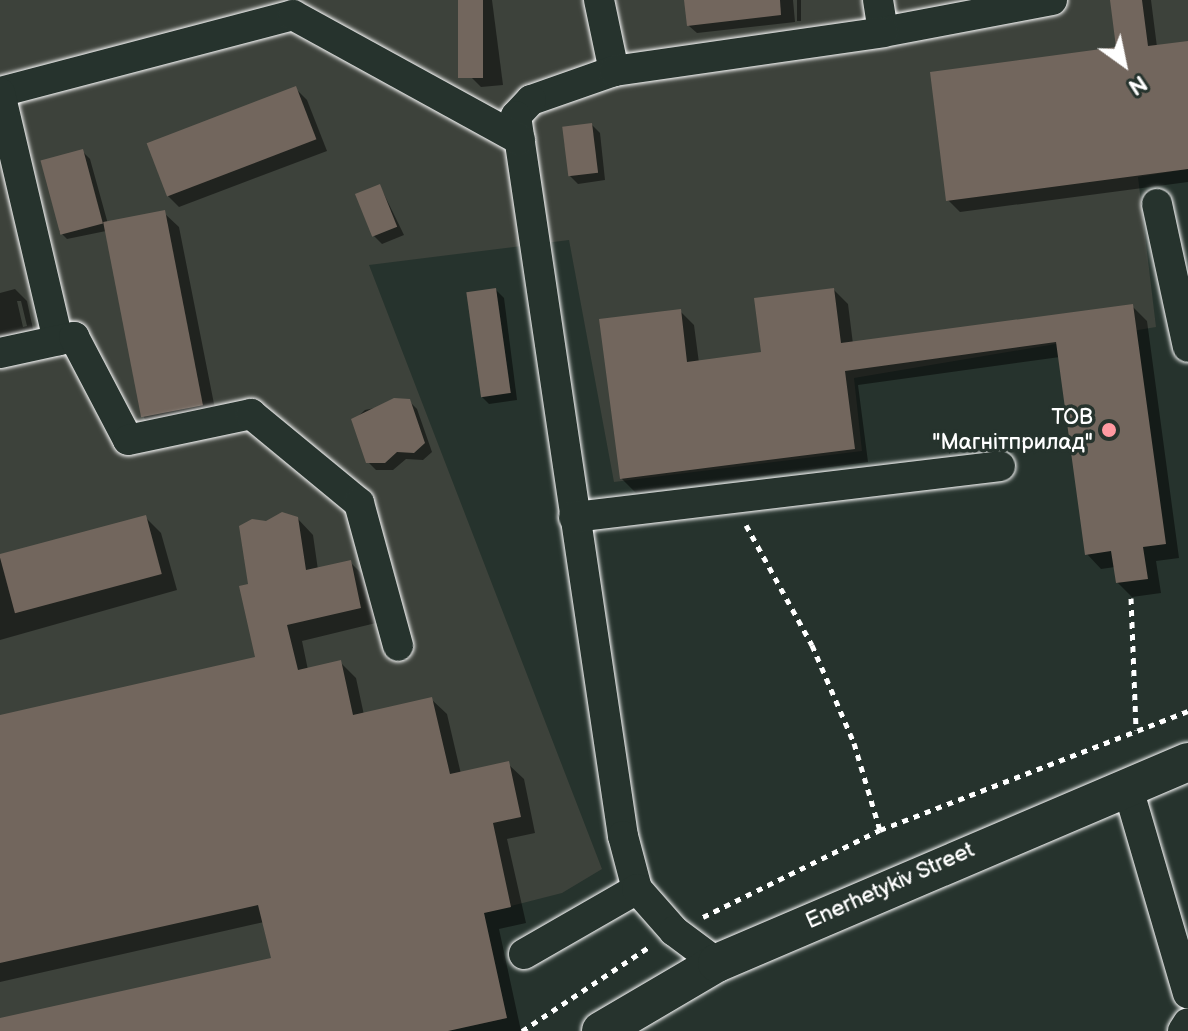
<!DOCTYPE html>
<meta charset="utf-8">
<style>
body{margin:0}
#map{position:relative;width:1188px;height:1031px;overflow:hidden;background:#26332d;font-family:"Balsamiq Sans",sans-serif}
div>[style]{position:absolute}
.built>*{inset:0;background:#3d423b}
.shadow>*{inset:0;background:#0007;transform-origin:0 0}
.building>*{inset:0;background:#72665d;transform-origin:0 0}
.path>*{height:5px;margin-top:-2.5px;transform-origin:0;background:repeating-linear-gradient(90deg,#fff 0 6px,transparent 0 12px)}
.roads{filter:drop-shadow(0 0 2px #fff) drop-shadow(0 0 2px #fff)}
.minor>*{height:30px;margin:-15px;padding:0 15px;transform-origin:15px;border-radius:15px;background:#26332d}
.major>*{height:38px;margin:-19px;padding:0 19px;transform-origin:19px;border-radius:19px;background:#26332d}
.dots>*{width:22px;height:22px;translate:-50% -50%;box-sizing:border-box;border:4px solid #26332d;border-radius:50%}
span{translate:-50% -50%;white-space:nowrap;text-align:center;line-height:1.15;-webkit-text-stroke:7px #26332d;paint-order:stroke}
.poi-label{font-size:22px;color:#fff}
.right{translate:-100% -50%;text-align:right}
.street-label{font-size:22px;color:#fff}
.north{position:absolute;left:1084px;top:24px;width:80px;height:80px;-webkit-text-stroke:6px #26332d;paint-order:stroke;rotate:147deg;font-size:22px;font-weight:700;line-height:32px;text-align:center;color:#fff}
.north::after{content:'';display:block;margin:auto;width:28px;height:36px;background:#fff;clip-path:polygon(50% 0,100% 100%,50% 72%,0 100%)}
</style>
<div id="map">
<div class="built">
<div style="clip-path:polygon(0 0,1188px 0,1188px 169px,1138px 177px,1156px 327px,854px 378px,862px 451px,614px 482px,569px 240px,369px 265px,602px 869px,562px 893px,484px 913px,507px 1018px,448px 1031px,0 1031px)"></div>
</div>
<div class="shadow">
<div style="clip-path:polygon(460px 0,492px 0,503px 85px,481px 87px,470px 76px)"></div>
<div style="clip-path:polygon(686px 0,793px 0,795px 22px,697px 33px,689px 26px)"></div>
<div style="left:797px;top:0;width:4px;height:21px"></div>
<div style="clip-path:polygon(1112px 0,1151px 0,1157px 47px,1188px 43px,1188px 182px,960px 212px,948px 200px,1119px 49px)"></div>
<div style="clip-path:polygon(295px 88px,307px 100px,327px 151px,179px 207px,167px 195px)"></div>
<div style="clip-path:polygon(592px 125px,600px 133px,605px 180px,578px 184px,570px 176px)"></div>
<div style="clip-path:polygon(82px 151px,90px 159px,108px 224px,164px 213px,179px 227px,217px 419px,158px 432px,144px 418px,106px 231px,67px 239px,59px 231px)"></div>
<div style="clip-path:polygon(380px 186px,404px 235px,382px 244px,374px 236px)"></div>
<div style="clip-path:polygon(evenodd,15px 289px,27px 301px,33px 329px,0 337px,0 293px,15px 289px,17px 301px,21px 301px,27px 326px,23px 327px,17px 301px)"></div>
<div style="clip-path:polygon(496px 290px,504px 298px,517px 400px,489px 404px,481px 396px)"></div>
<div style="clip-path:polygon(834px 290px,848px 304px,853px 344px,1132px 306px,1147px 321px,1179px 558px,1156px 561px,1161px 593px,1132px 597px,1117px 582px,1115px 567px,1101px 569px,1087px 554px,1060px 357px,858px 385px,868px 462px,636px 493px,622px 479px,680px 311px,694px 325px,699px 363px,763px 354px)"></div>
<div style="clip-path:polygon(409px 401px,417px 409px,432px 452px,423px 460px,406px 459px,393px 470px,376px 470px,368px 462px,354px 420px,365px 410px)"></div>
<div style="clip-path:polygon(145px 517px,161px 533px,177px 590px,0 640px,0 558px)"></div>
<div style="clip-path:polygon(297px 518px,313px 535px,318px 570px,350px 562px,366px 578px,376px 623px,302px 641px,308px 670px,341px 663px,356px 678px,364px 715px,431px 699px,447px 714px,461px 774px,508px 764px,524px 779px,535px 833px,507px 839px,526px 923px,499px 929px,521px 1031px,0 1031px,0 1020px,273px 959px,264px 922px,0 982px,0 717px,258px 659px,250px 585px,267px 524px)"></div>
</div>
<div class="building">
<div style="left:458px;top:0;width:25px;height:78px"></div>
<div style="clip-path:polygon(684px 0,780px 0,781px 15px,687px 26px)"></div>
<div style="clip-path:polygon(1110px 0,1142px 0,1148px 46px,1188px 41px,1188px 169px,946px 201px,930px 72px,1116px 47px)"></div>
<div style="left:296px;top:86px;width:57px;height:160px;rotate:69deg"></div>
<div style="left:592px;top:123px;width:50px;height:30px;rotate:83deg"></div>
<div style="left:83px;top:149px;width:77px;height:44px;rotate:75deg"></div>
<div style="left:380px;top:184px;width:46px;height:27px;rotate:68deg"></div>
<div style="left:165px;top:210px;width:199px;height:63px;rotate:79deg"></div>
<div style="left:496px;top:288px;width:106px;height:30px;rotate:82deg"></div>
<div style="clip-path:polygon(834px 288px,841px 343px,1133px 304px,1166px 544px,1143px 547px,1148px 579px,1116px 583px,1111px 551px,1085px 555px,1056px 342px,845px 371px,855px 449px,620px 479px,599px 319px,681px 309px,687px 362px,761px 352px,754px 298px)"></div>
<div style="clip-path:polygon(394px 398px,410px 399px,425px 443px,414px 453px,397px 452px,385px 463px,366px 463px,351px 419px)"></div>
<div style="clip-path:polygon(282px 512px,298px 517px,306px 570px,351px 560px,361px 608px,287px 625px,298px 670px,341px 660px,353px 715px,432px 697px,450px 774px,509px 761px,521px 817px,493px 823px,511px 907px,484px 913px,507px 1018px,448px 1031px,0 1031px,0 1018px,271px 958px,258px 905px,0 963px,0 715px,255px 657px,239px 586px,248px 584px,239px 526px,252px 519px,266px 521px)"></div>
<div style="left:146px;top:515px;width:61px;height:152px;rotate:75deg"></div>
</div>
<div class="path">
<div style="left:746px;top:525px;width:137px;rotate:61.2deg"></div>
<div style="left:812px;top:645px;width:107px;rotate:66.8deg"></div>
<div style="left:854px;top:743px;width:91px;rotate:73.4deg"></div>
<div style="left:1131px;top:598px;width:132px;rotate:87.8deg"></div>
<div style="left:703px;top:917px;width:197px;rotate:-26.2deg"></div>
<div style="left:880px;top:830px;width:330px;rotate:-21.1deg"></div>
<div style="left:522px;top:1031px;width:152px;rotate:-33.5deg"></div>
</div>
<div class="roads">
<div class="minor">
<div style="left:599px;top:0;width:73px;rotate:78.1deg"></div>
<div style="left:614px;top:71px;width:88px;rotate:160.7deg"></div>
<div style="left:531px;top:100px;width:22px;rotate:133deg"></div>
<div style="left:516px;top:116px;width:728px;rotate:81.55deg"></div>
<div style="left:623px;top:836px;width:55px;rotate:75.2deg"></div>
<div style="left:878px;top:0;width:32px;rotate:81deg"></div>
<div style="left:883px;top:32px;width:172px;rotate:-10.7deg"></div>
<div style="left:614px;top:71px;width:272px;rotate:-8.2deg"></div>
<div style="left:0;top:92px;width:303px;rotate:-14.7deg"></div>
<div style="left:293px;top:15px;width:259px;rotate:28.8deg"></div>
<div style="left:0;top:93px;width:254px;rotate:76.8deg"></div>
<div style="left:1157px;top:204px;width:146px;rotate:77.8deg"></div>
<div style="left:0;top:353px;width:76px;rotate:-12.2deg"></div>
<div style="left:74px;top:337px;width:116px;rotate:62.3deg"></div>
<div style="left:128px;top:440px;width:126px;rotate:-11.9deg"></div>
<div style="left:251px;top:414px;width:140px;rotate:39.5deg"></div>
<div style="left:359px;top:503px;width:148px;rotate:74.7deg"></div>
<div style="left:574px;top:517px;width:429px;rotate:-6.8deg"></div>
<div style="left:1127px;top:785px;width:217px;rotate:73.7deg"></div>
<div style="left:524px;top:954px;width:130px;rotate:-29.9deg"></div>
<div style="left:637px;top:889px;width:56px;rotate:48.6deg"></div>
<div style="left:674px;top:931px;width:54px;rotate:36.7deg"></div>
<div style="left:1183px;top:1031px;width:9px;rotate:-58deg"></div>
</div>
<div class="major">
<div style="left:601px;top:1031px;width:134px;rotate:-30.4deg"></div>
<div style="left:717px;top:963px;width:512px;rotate:-23.11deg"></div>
</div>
</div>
<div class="dots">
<div style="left:1109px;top:430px;background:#ff9aa2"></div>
</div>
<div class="poi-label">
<span class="right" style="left:1093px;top:430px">ТОВ<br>"Магнітприлад"</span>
</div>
<div class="street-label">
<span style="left:890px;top:886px;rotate:-24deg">Enerhetykiv Street</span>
</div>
<div class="north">N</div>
</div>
